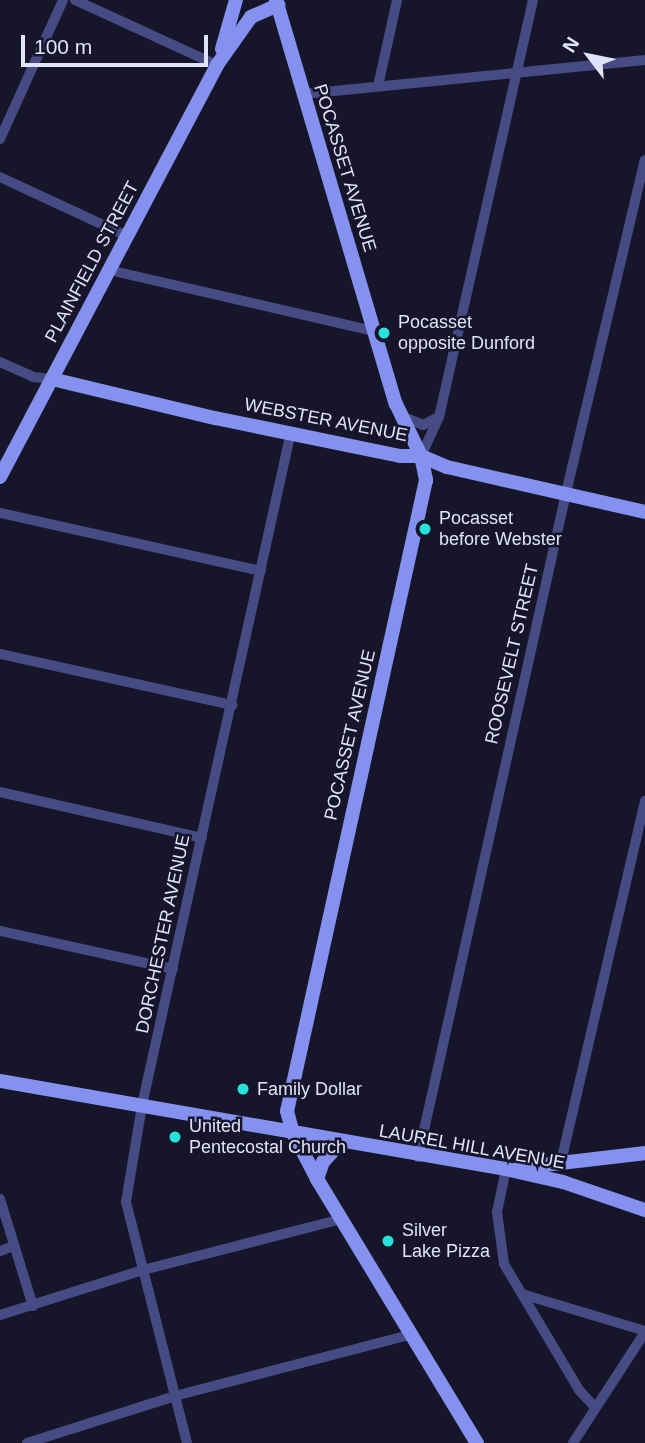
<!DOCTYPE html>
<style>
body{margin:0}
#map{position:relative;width:645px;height:1443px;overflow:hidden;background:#16152a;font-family:Arial,sans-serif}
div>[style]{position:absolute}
.street>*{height:10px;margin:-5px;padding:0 5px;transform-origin:5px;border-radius:5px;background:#464c83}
.secondary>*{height:14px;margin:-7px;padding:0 7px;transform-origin:7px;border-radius:7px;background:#8591ef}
.dots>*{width:19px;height:19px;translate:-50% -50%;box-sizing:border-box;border:4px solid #16152a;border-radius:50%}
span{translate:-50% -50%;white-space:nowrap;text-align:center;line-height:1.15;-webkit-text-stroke:5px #16152a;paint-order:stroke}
.street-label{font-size:18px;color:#e2e2fb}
.poi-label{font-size:18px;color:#e2e2fb}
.left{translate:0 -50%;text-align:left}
.north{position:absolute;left:554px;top:21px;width:70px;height:70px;-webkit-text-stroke:5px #16152a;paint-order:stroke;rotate:302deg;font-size:19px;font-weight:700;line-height:28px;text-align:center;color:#e2e2fb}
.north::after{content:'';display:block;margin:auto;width:24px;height:32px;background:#e2e2fb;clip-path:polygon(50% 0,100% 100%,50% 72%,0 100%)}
.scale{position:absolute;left:21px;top:35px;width:187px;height:32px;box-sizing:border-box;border:4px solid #e2e2fb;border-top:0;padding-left:9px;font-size:21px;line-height:24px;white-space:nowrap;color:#e2e2fb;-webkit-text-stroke:5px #16152a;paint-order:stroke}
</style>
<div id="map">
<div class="street">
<div style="left:75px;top:0;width:156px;rotate:24.6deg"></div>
<div style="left:378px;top:86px;width:88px;rotate:-77.5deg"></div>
<div style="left:304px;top:94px;width:343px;rotate:-5.7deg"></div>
<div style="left:0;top:139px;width:153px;rotate:-65.6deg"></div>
<div style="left:0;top:177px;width:140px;rotate:24.9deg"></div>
<div style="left:109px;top:270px;width:272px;rotate:13deg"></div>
<div style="left:0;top:362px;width:36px;rotate:24deg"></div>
<div style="left:33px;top:377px;width:19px;rotate:6deg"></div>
<div style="left:401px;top:416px;width:24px;rotate:22deg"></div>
<div style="left:423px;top:425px;width:18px;rotate:-27deg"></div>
<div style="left:421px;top:456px;width:43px;rotate:-65.2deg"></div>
<div style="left:439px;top:417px;width:427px;rotate:-77.3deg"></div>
<div style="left:0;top:513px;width:267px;rotate:12.5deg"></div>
<div style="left:0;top:654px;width:238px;rotate:12.4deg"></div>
<div style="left:0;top:792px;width:207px;rotate:12.8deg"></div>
<div style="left:0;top:931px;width:177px;rotate:12.4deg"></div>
<div style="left:418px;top:1157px;width:680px;rotate:-77.43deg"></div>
<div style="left:566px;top:493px;width:342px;rotate:-76.7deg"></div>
<div style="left:561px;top:1162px;width:371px;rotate:-76.9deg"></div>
<div style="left:506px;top:1169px;width:44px;rotate:101.8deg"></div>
<div style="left:497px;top:1212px;width:52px;rotate:82.3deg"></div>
<div style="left:504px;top:1264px;width:147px;rotate:59.2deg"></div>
<div style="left:579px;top:1390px;width:23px;rotate:47deg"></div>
<div style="left:0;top:1199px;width:112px;rotate:72.9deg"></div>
<div style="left:0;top:1251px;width:15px;rotate:-20deg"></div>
<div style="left:522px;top:1294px;width:128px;rotate:16.7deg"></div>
<div style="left:0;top:1315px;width:150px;rotate:-17.5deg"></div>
<div style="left:143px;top:1270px;width:205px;rotate:-14.4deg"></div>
<div style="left:27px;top:1443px;width:155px;rotate:-17.6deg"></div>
<div style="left:175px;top:1396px;width:246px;rotate:-14.6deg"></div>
<div style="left:187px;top:1443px;width:249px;rotate:-104.2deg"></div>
<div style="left:126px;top:1202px;width:98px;rotate:-80.6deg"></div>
<div style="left:142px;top:1105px;width:689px;rotate:-77.52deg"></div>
<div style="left:573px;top:1443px;width:132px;rotate:-57deg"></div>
</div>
<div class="secondary">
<div style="left:276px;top:0;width:421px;rotate:73.5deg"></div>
<div style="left:396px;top:404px;width:58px;rotate:64.3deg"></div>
<div style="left:421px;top:456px;width:25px;rotate:78deg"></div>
<div style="left:426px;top:480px;width:646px;rotate:102.42deg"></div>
<div style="left:287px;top:1111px;width:23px;rotate:75deg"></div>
<div style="left:293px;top:1133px;width:52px;rotate:62.4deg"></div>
<div style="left:317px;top:1179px;width:309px;rotate:58.8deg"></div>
<div style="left:222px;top:49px;width:51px;rotate:-74.1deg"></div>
<div style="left:52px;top:379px;width:168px;rotate:13.5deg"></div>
<div style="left:215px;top:418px;width:189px;rotate:11.6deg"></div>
<div style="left:400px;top:456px;width:21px"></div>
<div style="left:421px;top:456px;width:28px;rotate:23deg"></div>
<div style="left:447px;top:467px;width:203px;rotate:12.8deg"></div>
<div style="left:0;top:477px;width:466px;rotate:-62.2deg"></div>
<div style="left:217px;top:65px;width:59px;rotate:-54.7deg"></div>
<div style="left:251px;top:17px;width:30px;rotate:-24deg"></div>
<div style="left:0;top:1081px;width:514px;rotate:9.87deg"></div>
<div style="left:506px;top:1169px;width:58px;rotate:12.8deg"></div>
<div style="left:563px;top:1182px;width:87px;rotate:18.9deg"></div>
<div style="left:518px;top:1168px;width:128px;rotate:-6.7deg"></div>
<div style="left:317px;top:1179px;width:18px;rotate:-71deg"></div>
<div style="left:323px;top:1162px;width:25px;rotate:-48deg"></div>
</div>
<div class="dots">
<div style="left:384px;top:333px;background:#27e2dc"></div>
<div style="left:425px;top:529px;background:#27e2dc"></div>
<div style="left:243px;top:1089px;background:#27e2dc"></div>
<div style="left:175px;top:1137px;background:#27e2dc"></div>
<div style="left:388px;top:1241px;background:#27e2dc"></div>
</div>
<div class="street-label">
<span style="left:345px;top:168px;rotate:73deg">POCASSET AVENUE</span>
<span style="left:92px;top:262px;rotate:-62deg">PLAINFIELD STREET</span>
<span style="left:326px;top:420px;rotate:11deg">WEBSTER AVENUE</span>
<span style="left:512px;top:654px;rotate:-77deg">ROOSEVELT STREET</span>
<span style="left:350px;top:735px;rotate:-77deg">POCASSET AVENUE</span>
<span style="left:163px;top:934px;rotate:-78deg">DORCHESTER AVENUE</span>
<span style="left:472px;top:1147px;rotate:10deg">LAUREL HILL AVENUE</span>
</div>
<div class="poi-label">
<span class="left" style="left:398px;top:333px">Pocasset<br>opposite Dunford</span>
<span class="left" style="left:439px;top:529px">Pocasset<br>before Webster</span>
<span class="left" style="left:257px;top:1089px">Family Dollar</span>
<span class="left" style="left:189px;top:1137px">United<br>Pentecostal Church</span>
<span class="left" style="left:402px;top:1241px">Silver<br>Lake Pizza</span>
</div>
<div class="north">N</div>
<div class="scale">100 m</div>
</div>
